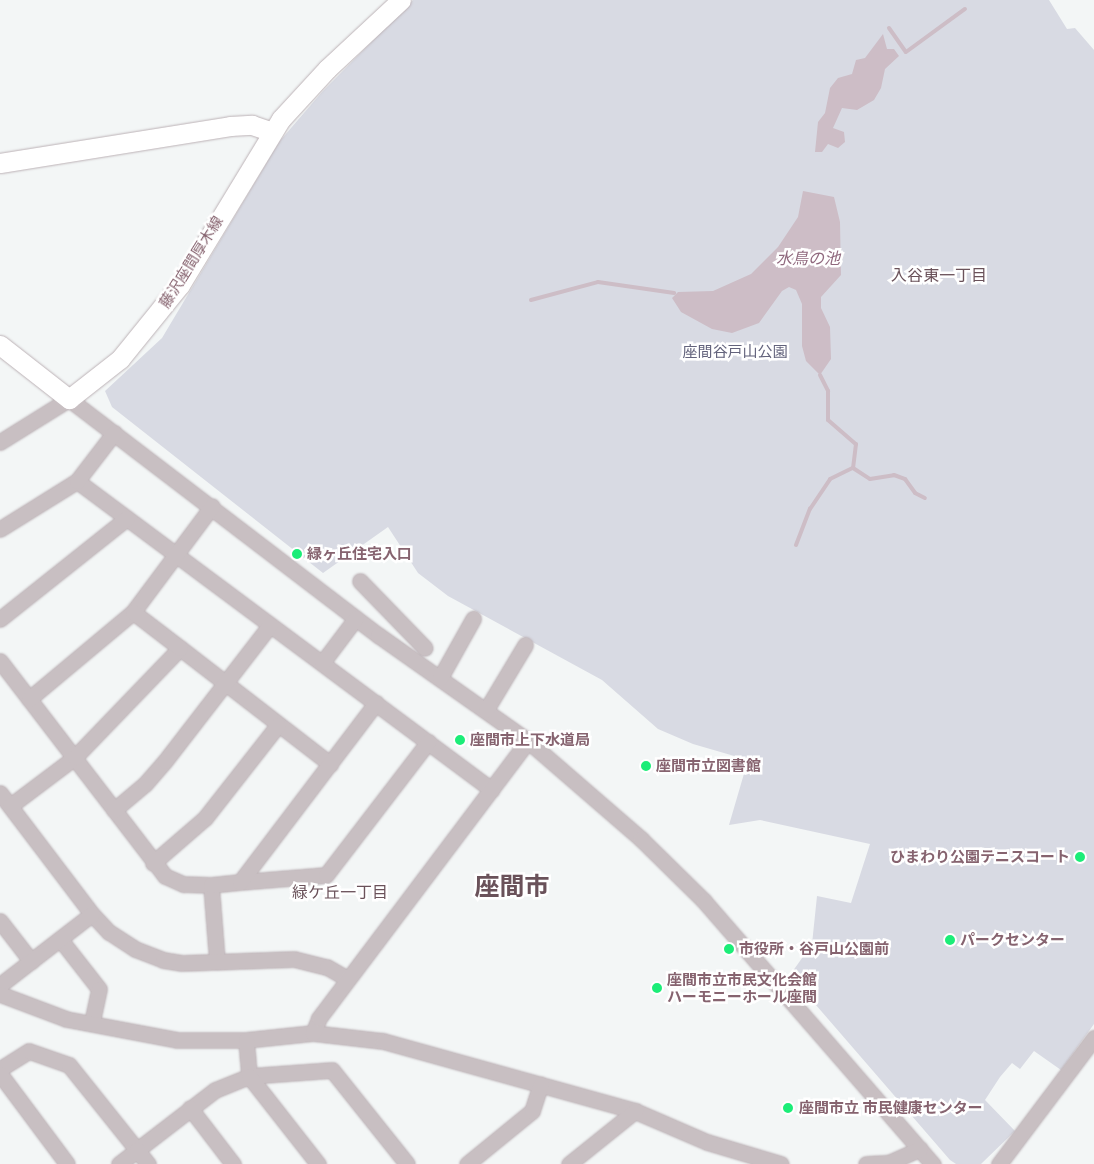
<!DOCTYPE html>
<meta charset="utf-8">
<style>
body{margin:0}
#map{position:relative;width:1094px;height:1164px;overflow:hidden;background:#f3f6f6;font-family:"Space Grotesk","Noto Sans JP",sans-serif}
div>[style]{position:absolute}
.green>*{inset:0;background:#d8dae3}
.water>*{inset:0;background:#cdbdc6}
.stream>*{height:4px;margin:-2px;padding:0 2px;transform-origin:2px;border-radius:2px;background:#cdbdc6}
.roads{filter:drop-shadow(0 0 1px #bcb2b6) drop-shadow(0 0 1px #bcb2b6)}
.minor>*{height:15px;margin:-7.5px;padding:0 7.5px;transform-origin:7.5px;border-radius:7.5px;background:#c8bfc2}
.major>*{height:19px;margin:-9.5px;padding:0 9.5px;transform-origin:9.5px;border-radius:9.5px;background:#fff}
.dots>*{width:14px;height:14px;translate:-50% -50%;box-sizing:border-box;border:2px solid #fff;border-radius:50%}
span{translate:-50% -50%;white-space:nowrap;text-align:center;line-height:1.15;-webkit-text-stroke:5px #fff;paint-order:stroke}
.street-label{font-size:15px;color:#86636f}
.park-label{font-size:15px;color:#63637c}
.poi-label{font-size:15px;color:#86636f;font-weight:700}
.left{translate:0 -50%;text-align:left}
.right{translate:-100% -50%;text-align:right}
.water-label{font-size:16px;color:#90697e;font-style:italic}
.neighbourhood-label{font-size:16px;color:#6a525a}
.town-label{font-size:25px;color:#6a525a;font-weight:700}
</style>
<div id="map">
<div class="green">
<div style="clip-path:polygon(413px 0,1049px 0,1067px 29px,1075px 28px,1094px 50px,1094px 1024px,1061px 1070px,1034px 1051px,1020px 1069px,1012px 1063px,1000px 1077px,985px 1100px,1015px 1131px,981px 1164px,956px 1164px,950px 1160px,790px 975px,812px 944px,817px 896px,851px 903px,870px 844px,760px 820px,729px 825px,748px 760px,693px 744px,658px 729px,602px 680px,448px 596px,418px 573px,388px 527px,323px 573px,112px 407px,105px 391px,162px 338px,279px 142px,322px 92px)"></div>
</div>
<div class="water">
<div style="clip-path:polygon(883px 34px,887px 49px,894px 49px,899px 56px,885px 69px,881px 88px,874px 100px,857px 110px,842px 108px,833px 128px,844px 132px,845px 142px,838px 148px,828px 144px,822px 152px,815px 152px,818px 122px,825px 113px,830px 88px,838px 78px,852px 74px,856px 60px,865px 58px)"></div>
<div style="clip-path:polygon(803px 191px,834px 197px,840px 222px,841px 275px,821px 297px,821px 308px,830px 327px,831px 359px,820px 375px,806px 361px,802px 346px,802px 304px,796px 290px,789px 287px,782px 291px,759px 323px,732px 333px,712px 329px,681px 312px,672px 298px,678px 292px,713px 291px,751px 274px,778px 247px,798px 217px)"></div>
</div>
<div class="stream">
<div style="left:889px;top:28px;width:29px;rotate:55deg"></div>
<div style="left:906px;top:52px;width:73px;rotate:-36.1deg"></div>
<div style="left:531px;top:300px;width:69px;rotate:-15deg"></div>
<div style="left:598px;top:282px;width:77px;rotate:8.2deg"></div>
<div style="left:820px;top:375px;width:18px;rotate:63deg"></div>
<div style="left:828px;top:391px;width:29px;rotate:90deg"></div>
<div style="left:828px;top:420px;width:37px;rotate:41deg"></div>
<div style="left:856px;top:444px;width:24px;rotate:97deg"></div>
<div style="left:853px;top:468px;width:20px;rotate:33deg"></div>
<div style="left:870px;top:479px;width:24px;rotate:-9deg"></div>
<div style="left:894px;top:475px;width:12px;rotate:20deg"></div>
<div style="left:905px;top:479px;width:17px;rotate:54deg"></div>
<div style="left:915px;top:493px;width:11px;rotate:27deg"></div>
<div style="left:796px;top:545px;width:39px;rotate:-69deg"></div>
<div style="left:810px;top:509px;width:36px;rotate:-56deg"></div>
<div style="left:830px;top:479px;width:25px;rotate:-26deg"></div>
</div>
<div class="roads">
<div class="minor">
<div style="left:0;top:442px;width:81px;rotate:-31.9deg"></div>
<div style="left:69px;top:399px;width:389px;rotate:37.4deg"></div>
<div style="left:378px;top:635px;width:184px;rotate:35.2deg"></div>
<div style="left:528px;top:741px;width:150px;rotate:40.9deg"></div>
<div style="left:641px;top:839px;width:88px;rotate:44.5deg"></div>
<div style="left:704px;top:901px;width:349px;rotate:49deg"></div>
<div style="left:77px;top:481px;width:517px;rotate:36.67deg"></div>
<div style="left:0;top:529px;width:91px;rotate:-31.9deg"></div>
<div style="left:77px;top:481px;width:61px;rotate:-52.4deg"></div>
<div style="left:360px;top:581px;width:93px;rotate:45.9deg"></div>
<div style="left:0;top:619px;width:162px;rotate:-38.5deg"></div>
<div style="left:180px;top:648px;width:190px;rotate:37.7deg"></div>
<div style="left:0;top:661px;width:271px;rotate:52.5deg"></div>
<div style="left:165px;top:876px;width:20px;rotate:24deg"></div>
<div style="left:183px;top:884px;width:28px;rotate:2deg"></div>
<div style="left:211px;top:885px;width:77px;rotate:85.5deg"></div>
<div style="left:322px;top:663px;width:56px;rotate:-52.9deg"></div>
<div style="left:440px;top:678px;width:68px;rotate:-60.8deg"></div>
<div style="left:29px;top:699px;width:136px;rotate:-39.9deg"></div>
<div style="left:133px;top:612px;width:132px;rotate:-53.3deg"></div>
<div style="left:486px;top:710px;width:76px;rotate:-59deg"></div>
<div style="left:0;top:793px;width:152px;rotate:52.8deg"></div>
<div style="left:92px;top:914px;width:25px;rotate:47deg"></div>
<div style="left:109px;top:932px;width:31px;rotate:33deg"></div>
<div style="left:135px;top:949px;width:30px;rotate:21deg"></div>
<div style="left:163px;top:960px;width:19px;rotate:9deg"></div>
<div style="left:182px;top:963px;width:112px;rotate:-2deg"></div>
<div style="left:294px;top:959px;width:34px;rotate:14deg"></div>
<div style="left:327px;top:967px;width:24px;rotate:30deg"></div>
<div style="left:10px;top:806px;width:81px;rotate:-37deg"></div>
<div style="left:75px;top:757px;width:151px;rotate:-46.1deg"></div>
<div style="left:180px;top:648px;width:59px;rotate:-142.5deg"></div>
<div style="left:114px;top:810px;width:40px;rotate:-40deg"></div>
<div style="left:145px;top:784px;width:30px;rotate:-49deg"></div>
<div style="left:165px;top:761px;width:172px;rotate:-52.3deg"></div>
<div style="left:153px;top:863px;width:69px;rotate:-40.9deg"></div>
<div style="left:205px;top:818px;width:118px;rotate:-51.9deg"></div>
<div style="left:240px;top:882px;width:86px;rotate:-4.7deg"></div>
<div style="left:326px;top:875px;width:168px;rotate:-52.5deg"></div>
<div style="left:211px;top:885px;width:29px;rotate:-6deg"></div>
<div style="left:240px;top:882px;width:225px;rotate:-52.8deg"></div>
<div style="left:0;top:921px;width:51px;rotate:52.2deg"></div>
<div style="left:60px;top:939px;width:63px;rotate:52deg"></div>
<div style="left:99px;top:989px;width:35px;rotate:102deg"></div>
<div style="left:0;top:985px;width:116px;rotate:-37.7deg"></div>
<div style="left:0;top:994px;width:71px;rotate:20.7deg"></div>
<div style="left:66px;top:1019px;width:113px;rotate:10.7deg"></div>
<div style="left:177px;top:1040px;width:69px"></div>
<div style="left:246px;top:1040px;width:67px;rotate:-6deg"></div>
<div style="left:313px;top:1033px;width:70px;rotate:6.5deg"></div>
<div style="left:383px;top:1041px;width:262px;rotate:15.5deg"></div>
<div style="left:635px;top:1111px;width:78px;rotate:23.3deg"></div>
<div style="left:707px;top:1142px;width:77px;rotate:16.6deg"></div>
<div style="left:313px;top:1033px;width:16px;rotate:-68deg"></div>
<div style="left:319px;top:1018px;width:347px;rotate:-53deg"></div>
<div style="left:246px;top:1040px;width:36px;rotate:85deg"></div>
<div style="left:249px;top:1076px;width:83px;rotate:-4.1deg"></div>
<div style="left:332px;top:1070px;width:120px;rotate:51.4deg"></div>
<div style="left:0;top:1069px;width:34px;rotate:-32deg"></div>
<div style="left:29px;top:1051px;width:42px;rotate:19.3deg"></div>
<div style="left:69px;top:1065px;width:109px;rotate:51.3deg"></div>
<div style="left:137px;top:1150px;width:98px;rotate:-37.6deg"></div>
<div style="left:215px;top:1090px;width:37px;rotate:-22deg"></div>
<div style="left:249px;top:1076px;width:112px;rotate:51.9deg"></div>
<div style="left:0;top:1074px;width:112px;rotate:53.3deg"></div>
<div style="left:190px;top:1108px;width:71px;rotate:52.5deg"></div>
<div style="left:119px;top:1164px;width:23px;rotate:-38deg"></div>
<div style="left:137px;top:1150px;width:18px;rotate:52deg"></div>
<div style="left:467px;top:1164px;width:84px;rotate:-39.2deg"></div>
<div style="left:532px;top:1111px;width:28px;rotate:-72deg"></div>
<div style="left:569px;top:1164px;width:85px;rotate:-38.8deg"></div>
<div style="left:866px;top:1164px;width:22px;rotate:-3deg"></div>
<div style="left:888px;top:1163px;width:35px;rotate:-24deg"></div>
<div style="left:999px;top:1164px;width:158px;rotate:-53deg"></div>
</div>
<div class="major">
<div style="left:0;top:163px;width:233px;rotate:-9.1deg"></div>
<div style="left:230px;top:126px;width:22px;rotate:-3deg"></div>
<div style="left:252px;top:125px;width:21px;rotate:19deg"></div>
<div style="left:0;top:345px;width:88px;rotate:38deg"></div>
<div style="left:69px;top:399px;width:65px;rotate:-38.1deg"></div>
<div style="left:120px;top:359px;width:95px;rotate:-51deg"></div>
<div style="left:180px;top:285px;width:194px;rotate:-58.7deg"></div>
<div style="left:281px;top:119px;width:68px;rotate:-47.4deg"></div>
<div style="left:327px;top:69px;width:101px;rotate:-43deg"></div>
</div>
</div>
<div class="dots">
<div style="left:297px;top:554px;background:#1ced78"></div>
<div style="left:460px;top:740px;background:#1ced78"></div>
<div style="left:646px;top:766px;background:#1ced78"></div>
<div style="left:1080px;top:857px;background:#1ced78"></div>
<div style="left:950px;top:940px;background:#1ced78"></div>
<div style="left:729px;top:949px;background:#1ced78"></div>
<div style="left:657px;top:988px;background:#1ced78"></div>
<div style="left:788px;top:1108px;background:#1ced78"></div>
</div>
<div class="street-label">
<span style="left:191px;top:262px;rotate:-58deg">藤沢座間厚木線</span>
</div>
<div class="park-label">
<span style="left:735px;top:352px">座間谷戸山公園</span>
</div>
<div class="poi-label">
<span class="left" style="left:307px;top:554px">緑ヶ丘住宅入口</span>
<span class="left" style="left:470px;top:740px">座間市上下水道局</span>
<span class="left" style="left:656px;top:766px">座間市立図書館</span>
<span class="right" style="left:1070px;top:857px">ひまわり公園テニスコート</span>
<span class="left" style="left:960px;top:940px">パークセンター</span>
<span class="left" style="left:739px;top:949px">市役所・谷戸山公園前</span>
<span class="left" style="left:667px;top:988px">座間市立市民文化会館<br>ハーモニーホール座間</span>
<span class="left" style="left:799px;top:1108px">座間市立 市民健康センター</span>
</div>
<div class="water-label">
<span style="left:808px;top:259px">水鳥の池</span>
</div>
<div class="neighbourhood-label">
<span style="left:939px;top:276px">入谷東一丁目</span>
<span style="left:340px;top:893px">緑ケ丘一丁目</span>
</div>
<div class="town-label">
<span style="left:512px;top:886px">座間市</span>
</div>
</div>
